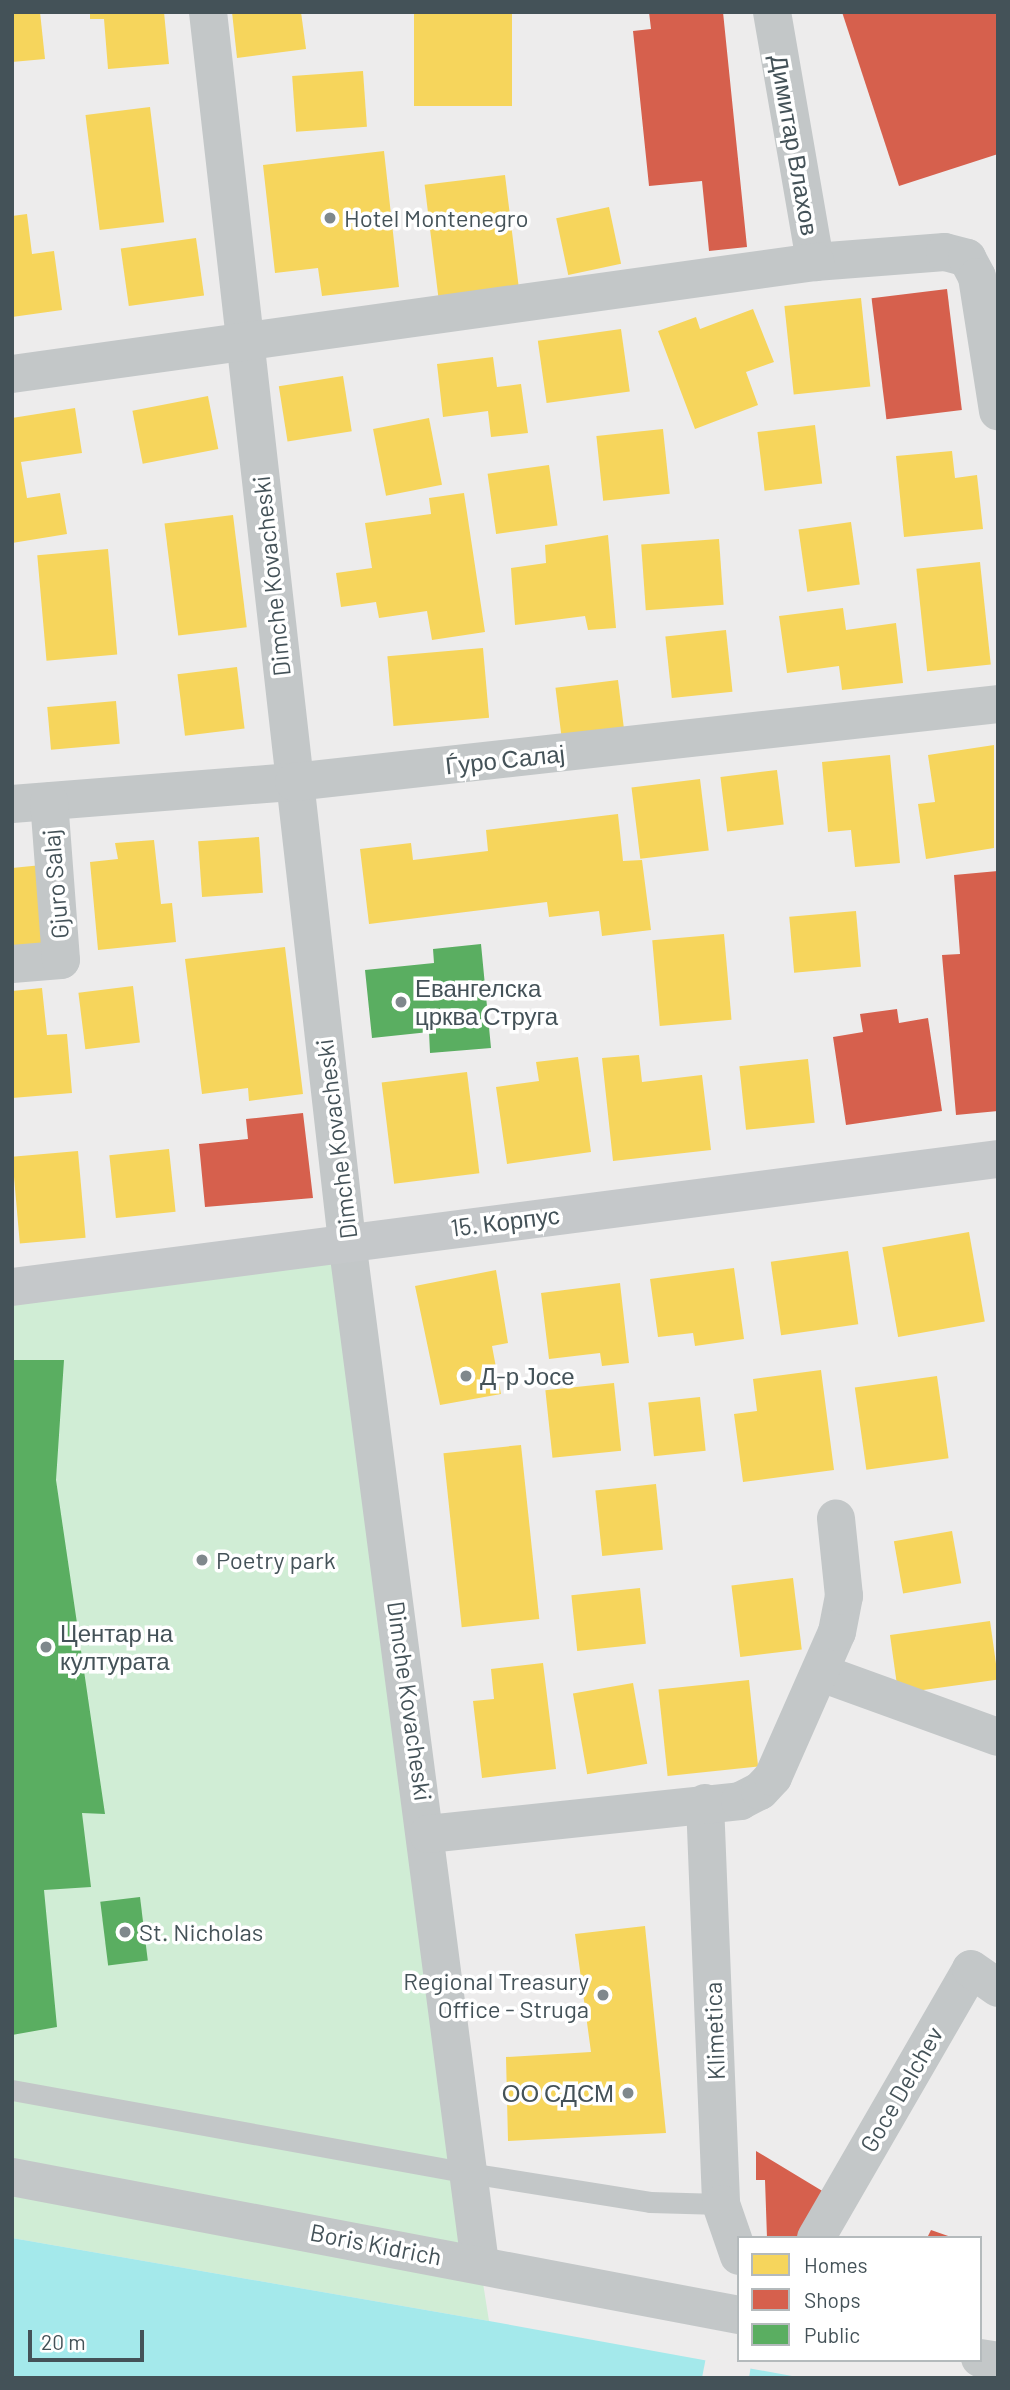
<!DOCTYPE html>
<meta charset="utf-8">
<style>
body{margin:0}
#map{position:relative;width:1010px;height:2390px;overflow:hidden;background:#edecec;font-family:Barlow,sans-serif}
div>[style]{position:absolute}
.green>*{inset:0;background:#d0edd5}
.water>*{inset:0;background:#a4e9eb}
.pier>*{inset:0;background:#edecec}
.homes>*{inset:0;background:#f6d55c;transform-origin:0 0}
.shops>*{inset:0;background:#d6604d;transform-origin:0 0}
.public>*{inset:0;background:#5aae61;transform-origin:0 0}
.lane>*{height:21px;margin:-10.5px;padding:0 10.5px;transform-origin:10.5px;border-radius:10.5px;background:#c3c7c8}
.street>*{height:38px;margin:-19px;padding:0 19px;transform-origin:19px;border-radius:19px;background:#c3c7c8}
.secondary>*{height:38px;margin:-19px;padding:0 19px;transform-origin:19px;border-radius:19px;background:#c5c8ca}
.dots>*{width:19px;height:19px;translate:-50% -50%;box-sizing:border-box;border:4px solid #fff;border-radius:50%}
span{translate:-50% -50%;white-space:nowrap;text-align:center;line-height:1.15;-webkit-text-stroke:7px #fff;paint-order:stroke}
.street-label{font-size:24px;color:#445258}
.poi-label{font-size:24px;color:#445258}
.left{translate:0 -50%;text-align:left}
.right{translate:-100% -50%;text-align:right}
.frame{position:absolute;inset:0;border:14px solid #445258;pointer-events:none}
.legend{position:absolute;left:737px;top:2236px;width:245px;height:126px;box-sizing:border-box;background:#fff;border:2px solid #b4babc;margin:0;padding:9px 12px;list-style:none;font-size:21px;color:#445258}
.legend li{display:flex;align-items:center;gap:14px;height:35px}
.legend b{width:35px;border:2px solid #b4babc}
.scale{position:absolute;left:28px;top:2330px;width:116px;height:32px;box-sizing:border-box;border:4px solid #445258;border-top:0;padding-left:9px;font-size:21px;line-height:24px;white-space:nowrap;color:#445258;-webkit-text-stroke:5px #fff;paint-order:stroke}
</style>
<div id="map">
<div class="green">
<div style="clip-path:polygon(347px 1241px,480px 2264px,489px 2321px,12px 2238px,12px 1287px)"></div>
</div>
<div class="water">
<div style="clip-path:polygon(12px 2238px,489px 2321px,803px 2378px,12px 2378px)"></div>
</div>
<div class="pier">
<div style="clip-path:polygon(706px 2357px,751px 2365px,749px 2378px,702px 2378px)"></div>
</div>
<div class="homes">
<div style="clip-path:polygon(12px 12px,40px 12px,45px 59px,12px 62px)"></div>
<div style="clip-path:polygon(90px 12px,164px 12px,169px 64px,108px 69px,104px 19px,90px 19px)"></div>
<div style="clip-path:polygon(232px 12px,301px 12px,306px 49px,237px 58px)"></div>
<div style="left:414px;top:12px;width:98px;height:94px"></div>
<div style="left:363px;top:71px;width:56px;height:71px;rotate:86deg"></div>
<div style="left:150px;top:107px;width:116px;height:65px;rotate:83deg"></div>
<div style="clip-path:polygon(384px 151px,399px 287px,322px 296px,318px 268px,275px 273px,263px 165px)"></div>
<div style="left:505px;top:175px;width:114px;height:81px;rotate:83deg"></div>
<div style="left:609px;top:207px;width:58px;height:54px;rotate:78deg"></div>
<div style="clip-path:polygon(27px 214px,32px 254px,54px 251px,62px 310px,12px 317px,12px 216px)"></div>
<div style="left:196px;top:238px;width:58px;height:76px;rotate:82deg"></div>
<div style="left:861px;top:298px;width:89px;height:77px;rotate:84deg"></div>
<div style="clip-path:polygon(753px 309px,774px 362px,746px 372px,758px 405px,695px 429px,658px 331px,696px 317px,700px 329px)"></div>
<div style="left:621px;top:329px;width:63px;height:84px;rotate:82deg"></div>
<div style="clip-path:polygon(493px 357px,497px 387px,521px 384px,528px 433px,491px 437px,488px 411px,443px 417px,437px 364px)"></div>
<div style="left:343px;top:376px;width:56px;height:65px;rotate:81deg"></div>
<div style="left:208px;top:396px;width:54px;height:77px;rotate:79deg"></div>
<div style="clip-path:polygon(75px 408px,82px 453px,21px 462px,27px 498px,60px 493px,67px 534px,12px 543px,12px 418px)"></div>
<div style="left:429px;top:418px;width:68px;height:57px;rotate:79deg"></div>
<div style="left:815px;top:425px;width:59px;height:58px;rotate:83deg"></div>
<div style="left:663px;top:429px;width:65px;height:67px;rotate:84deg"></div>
<div style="clip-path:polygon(952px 451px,955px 478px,977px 475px,983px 529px,904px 537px,896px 456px)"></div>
<div style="left:549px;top:465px;width:61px;height:62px;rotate:82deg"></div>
<div style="clip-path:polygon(464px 493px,485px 632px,432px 640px,427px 611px,379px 618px,376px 602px,341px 607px,336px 573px,372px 568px,365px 523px,431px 514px,429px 498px)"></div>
<div style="left:233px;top:515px;width:113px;height:69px;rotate:83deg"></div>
<div style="left:851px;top:522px;width:63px;height:53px;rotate:82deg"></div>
<div style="clip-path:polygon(608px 535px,616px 628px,588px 630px,585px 616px,515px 625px,511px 568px,546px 563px,545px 545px)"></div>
<div style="left:719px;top:539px;width:66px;height:78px;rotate:86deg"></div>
<div style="left:108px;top:549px;width:106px;height:71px;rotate:85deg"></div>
<div style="left:980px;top:562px;width:103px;height:64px;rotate:84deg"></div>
<div style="clip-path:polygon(843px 608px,846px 630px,896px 623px,903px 683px,842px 690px,839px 666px,787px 673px,779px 616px)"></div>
<div style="left:726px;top:630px;width:62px;height:61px;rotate:84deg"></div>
<div style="left:483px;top:648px;width:70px;height:96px;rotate:85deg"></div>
<div style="left:237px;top:667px;width:62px;height:60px;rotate:83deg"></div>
<div style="left:618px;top:680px;width:50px;height:63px;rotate:83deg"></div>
<div style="left:116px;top:701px;width:43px;height:69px;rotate:85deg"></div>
<div style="clip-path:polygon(994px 745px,994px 848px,926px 859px,918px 804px,935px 802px,928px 755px)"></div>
<div style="clip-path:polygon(890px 755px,900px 863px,855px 867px,851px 830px,828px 832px,822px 762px)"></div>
<div style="left:777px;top:770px;width:55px;height:57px;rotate:83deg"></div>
<div style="left:700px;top:779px;width:72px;height:69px;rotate:83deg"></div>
<div style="clip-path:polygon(618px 814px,623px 861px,642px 860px,651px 930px,602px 936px,599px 911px,549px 917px,547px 902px,369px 924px,360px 849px,411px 843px,413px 860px,488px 851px,486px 830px)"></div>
<div style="left:259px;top:837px;width:56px;height:61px;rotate:86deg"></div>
<div style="clip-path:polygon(154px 840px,161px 904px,172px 903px,176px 942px,98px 950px,90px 862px,118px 859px,115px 843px)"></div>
<div style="clip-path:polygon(42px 865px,51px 948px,14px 952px,12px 868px)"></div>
<div style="left:856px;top:911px;width:56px;height:67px;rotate:85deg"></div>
<div style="left:724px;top:934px;width:86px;height:72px;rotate:85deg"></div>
<div style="clip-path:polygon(285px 947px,303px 1094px,249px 1101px,248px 1088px,202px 1094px,185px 959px)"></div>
<div style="left:133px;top:986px;width:57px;height:55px;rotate:83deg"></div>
<div style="clip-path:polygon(42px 988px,47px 1035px,67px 1034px,72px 1093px,12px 1098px,12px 991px)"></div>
<div style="clip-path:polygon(639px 1055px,642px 1082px,702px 1075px,711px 1150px,613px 1161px,602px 1058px)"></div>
<div style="clip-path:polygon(578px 1057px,591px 1152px,507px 1164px,496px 1087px,539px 1081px,536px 1062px)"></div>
<div style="left:808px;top:1059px;width:64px;height:69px;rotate:84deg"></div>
<div style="left:467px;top:1072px;width:102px;height:86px;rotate:83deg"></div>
<div style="left:169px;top:1149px;width:63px;height:60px;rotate:84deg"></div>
<div style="left:78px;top:1151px;width:87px;height:66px;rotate:85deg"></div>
<div style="left:969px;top:1232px;width:91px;height:88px;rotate:80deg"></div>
<div style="left:848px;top:1251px;width:74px;height:78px;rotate:82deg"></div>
<div style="clip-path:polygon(734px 1268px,744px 1339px,695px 1346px,693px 1333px,658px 1337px,650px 1279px)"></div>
<div style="clip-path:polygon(496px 1270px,508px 1343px,492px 1346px,501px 1394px,440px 1405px,415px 1286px)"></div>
<div style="clip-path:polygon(620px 1283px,629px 1363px,602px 1366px,600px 1353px,549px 1359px,541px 1293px)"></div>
<div style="clip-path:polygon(821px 1370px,834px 1470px,743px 1482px,734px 1414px,757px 1411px,753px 1379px)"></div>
<div style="left:937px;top:1376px;width:83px;height:83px;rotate:82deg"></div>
<div style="left:614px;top:1383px;width:68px;height:69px;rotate:84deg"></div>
<div style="left:700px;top:1397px;width:54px;height:52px;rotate:84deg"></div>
<div style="left:521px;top:1445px;width:175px;height:78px;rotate:84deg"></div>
<div style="left:656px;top:1484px;width:66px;height:61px;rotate:84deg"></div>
<div style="left:952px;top:1531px;width:53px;height:59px;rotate:80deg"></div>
<div style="left:793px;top:1578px;width:72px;height:62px;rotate:83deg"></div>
<div style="left:640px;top:1588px;width:56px;height:69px;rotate:84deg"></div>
<div style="left:990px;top:1621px;width:59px;height:101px;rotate:82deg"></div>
<div style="clip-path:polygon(543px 1663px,556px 1769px,482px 1778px,473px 1701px,494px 1699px,491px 1669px)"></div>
<div style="left:749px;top:1680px;width:87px;height:91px;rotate:84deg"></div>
<div style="left:633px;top:1683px;width:82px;height:61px;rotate:80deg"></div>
<div style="clip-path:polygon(645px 1926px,666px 2133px,508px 2141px,506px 2057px,591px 2052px,575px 1934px)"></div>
</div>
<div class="shops">
<div style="clip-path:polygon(649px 12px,723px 12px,747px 247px,709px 251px,702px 181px,649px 186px,633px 31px,651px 29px)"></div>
<div style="clip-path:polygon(842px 12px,998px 12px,998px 154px,899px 186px)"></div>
<div style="left:947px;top:289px;width:122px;height:76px;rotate:83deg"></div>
<div style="clip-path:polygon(998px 871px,998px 1111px,956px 1115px,942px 955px,960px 954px,954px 875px)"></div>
<div style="clip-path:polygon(897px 1009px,899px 1023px,928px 1018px,942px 1111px,846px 1125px,833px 1037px,863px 1032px,860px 1014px)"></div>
<div style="clip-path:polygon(303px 1113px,313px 1198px,205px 1207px,199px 1144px,248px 1139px,246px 1119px)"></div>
<div style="clip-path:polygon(756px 2151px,824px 2192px,798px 2238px,767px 2238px,765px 2180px,756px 2180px)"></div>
<div style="clip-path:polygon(931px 2230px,951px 2237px,951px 2238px,927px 2238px)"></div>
</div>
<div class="public">
<div style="clip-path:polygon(481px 944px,491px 1048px,430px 1053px,429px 1032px,372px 1038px,365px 970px,434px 963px,433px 949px)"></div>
<div style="clip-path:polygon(12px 1360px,64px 1360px,56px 1480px,105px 1814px,82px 1813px,91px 1887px,44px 1890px,57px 2027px,12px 2035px)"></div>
<div style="left:140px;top:1897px;width:64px;height:40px;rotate:83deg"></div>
</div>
<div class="lane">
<div style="left:12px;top:2090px;width:464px;rotate:10.3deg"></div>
<div style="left:469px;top:2173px;width:183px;rotate:9.1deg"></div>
<div style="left:650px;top:2202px;width:71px;rotate:1.6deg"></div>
</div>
<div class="street">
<div style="left:208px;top:12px;width:1237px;rotate:83.55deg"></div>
<div style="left:347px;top:1241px;width:1032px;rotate:82.59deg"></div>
<div style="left:772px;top:12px;width:254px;rotate:80.2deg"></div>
<div style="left:815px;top:262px;width:130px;rotate:-4.4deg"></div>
<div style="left:945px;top:252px;width:23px;rotate:15deg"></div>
<div style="left:967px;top:258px;width:21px;rotate:62deg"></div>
<div style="left:977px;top:277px;width:136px;rotate:81.1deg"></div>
<div style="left:12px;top:374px;width:811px;rotate:-7.94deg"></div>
<div style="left:12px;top:804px;width:283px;rotate:-4.5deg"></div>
<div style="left:294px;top:782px;width:708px;rotate:-6.32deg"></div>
<div style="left:12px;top:964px;width:49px;rotate:-4.7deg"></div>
<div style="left:61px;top:960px;width:159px;rotate:-94.3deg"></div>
<div style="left:821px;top:1673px;width:188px;rotate:19.9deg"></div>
<div style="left:705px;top:1803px;width:401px;rotate:87.7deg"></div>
<div style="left:721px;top:2204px;width:55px;rotate:70.9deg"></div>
<div style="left:428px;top:1834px;width:314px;rotate:-6deg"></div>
<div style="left:740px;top:1801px;width:22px;rotate:-27deg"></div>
<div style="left:760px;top:1791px;width:19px;rotate:-47deg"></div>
<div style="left:773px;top:1777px;width:158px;rotate:-66.2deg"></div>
<div style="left:837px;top:1632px;width:37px;rotate:-79deg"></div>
<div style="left:844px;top:1596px;width:78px;rotate:-95.9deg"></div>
<div style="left:12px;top:2177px;width:740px;rotate:10.75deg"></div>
<div style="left:816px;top:2238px;width:310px;rotate:-60deg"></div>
<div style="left:971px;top:1969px;width:33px;rotate:35deg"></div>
<div style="left:980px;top:2358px;width:18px;rotate:9deg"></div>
</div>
<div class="secondary">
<div style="left:12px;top:1287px;width:994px;rotate:-7.4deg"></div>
</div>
<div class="dots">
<div style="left:330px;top:218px;background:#7f888c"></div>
<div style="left:401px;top:1002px;background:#7f888c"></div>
<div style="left:466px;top:1376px;background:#7f888c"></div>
<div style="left:202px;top:1560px;background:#7f888c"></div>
<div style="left:46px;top:1647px;background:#7f888c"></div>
<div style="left:125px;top:1932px;background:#7f888c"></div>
<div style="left:603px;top:1995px;background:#7f888c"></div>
<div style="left:628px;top:2093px;background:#7f888c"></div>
</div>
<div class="street-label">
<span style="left:795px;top:145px;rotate:80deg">Димитар Влахов</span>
<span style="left:271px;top:576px;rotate:-96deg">Dimche Kovacheski</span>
<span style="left:505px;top:759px;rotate:-6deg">Ѓуро Салај</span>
<span style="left:55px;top:884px;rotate:-95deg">Gjuro Salaj</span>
<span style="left:336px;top:1139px;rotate:-97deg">Dimche Kovacheski</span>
<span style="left:505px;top:1221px;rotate:-7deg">15. Корпус</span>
<span style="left:410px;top:1701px;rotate:82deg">Dimche Kovacheski</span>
<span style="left:714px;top:2031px;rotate:-92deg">Klimetica</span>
<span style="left:901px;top:2089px;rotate:-60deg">Goce Delchev</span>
<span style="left:376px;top:2244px;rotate:11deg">Boris Kidrich</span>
</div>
<div class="poi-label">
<span class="left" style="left:344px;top:218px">Hotel Montenegro</span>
<span class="left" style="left:415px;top:1002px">Евангелска<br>црква Струга</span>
<span class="left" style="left:480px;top:1376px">Д-р Јосе</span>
<span class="left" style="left:216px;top:1560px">Poetry park</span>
<span class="left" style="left:60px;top:1647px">Центар на<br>културата</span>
<span class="left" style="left:139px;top:1932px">St. Nicholas</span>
<span class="right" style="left:589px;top:1995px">Regional Treasury<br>Office - Struga</span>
<span class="right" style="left:614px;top:2093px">ОО СДСМ</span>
</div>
<div class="frame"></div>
<ul class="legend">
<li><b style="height:19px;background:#f6d55c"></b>Homes</li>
<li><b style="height:19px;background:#d6604d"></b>Shops</li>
<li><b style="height:19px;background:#5aae61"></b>Public</li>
</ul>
<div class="scale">20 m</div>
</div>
